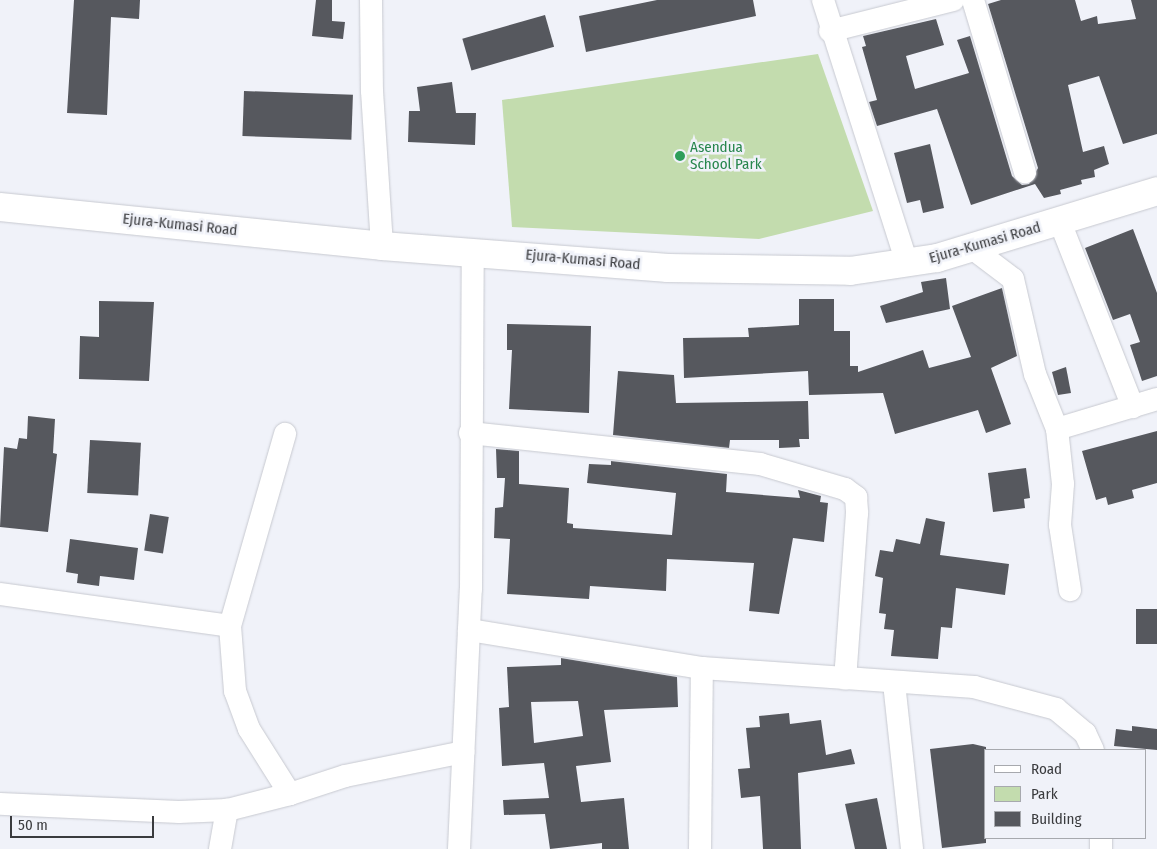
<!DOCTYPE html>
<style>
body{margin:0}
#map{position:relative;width:1157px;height:849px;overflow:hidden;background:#f0f2f9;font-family:"Fira Sans Condensed",sans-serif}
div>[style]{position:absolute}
.green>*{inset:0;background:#c3dcae}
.building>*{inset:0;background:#56585e;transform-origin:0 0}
.roads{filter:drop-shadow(0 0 1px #c7c9d0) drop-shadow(0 0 1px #c7c9d0)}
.street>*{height:22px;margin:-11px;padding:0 11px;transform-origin:11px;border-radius:11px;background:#fff}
.primary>*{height:28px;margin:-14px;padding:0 14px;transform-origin:14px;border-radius:14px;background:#fff}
.dots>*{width:14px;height:14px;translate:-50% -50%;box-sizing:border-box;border:2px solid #f0f2f9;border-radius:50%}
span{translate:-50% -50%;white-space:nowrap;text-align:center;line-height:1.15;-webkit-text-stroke:5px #f0f2f9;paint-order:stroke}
.leisure-label{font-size:15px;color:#27864d}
.left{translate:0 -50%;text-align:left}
.street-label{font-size:15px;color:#3a3b3e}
.legend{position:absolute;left:984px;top:749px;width:162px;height:90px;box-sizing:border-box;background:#f0f2f9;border:1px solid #a7a9ae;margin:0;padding:6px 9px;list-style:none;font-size:15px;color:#3a3b3e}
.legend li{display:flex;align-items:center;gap:10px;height:25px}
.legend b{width:25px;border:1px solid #a7a9ae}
.scale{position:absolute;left:10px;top:816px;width:144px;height:22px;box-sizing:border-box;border:2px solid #3a3b3e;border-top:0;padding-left:6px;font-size:15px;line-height:18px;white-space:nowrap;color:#3a3b3e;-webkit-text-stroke:4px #f0f2f9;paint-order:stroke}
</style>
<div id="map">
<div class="green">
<div style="clip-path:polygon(818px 54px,873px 211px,759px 239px,512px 227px,502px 100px)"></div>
</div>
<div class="building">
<div style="clip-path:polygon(74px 0,140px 0,139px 19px,111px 17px,107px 115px,67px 113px)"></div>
<div style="clip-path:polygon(316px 0,332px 0,332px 21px,345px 22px,343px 39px,312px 36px)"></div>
<div style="clip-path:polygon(657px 0,753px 0,756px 16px,586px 52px,579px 16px)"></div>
<div style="clip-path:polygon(1001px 0,1075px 0,1081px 21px,1097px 16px,1098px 24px,1136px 19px,1131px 0,1157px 0,1157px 134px,1123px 144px,1099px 76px,1068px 85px,1083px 152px,1104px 146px,1109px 164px,1094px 170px,1095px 177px,1081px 180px,1082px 184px,1060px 190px,1061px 194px,1044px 198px,1035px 184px,971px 205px,937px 109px,877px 126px,869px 102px,877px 100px,862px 47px,866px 46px,863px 36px,936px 19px,944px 45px,906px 56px,915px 89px,969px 73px,957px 40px,970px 36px,1012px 176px,1022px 185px,1029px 184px,1038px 168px,988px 4px)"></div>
<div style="left:545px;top:15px;width:33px;height:86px;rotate:74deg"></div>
<div style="clip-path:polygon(452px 82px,456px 113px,476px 113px,475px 145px,408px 142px,409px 111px,420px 111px,417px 87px)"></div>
<div style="left:244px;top:91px;width:109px;height:45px;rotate:2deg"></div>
<div style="clip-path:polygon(930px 144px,944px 208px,923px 213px,920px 200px,907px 203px,894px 153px)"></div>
<div style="clip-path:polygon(1133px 229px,1157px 293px,1157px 376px,1142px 381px,1130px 345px,1140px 342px,1130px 314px,1113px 320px,1085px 248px)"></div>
<div style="clip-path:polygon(946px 278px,950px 309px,886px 323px,880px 306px,923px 292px,921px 282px)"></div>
<div style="clip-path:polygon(1002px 288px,1017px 356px,991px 368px,1011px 424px,986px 433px,978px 410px,895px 434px,883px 393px,809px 395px,808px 371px,684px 378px,683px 338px,749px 337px,748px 328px,799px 325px,799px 299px,834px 299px,834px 331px,850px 331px,850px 366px,858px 366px,858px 372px,923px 350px,929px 368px,971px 357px,952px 306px)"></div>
<div style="clip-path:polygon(99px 301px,154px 302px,149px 381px,79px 379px,80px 336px,99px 337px)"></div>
<div style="clip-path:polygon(507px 324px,591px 326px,589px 413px,509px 409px,512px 350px,507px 350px)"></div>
<div style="clip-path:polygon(1066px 367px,1071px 393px,1058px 395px,1052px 372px)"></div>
<div style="clip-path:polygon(618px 371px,674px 375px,676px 403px,808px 401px,809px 439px,799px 439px,800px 447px,779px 448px,779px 440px,730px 440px,729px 448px,613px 435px)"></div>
<div style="clip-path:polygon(28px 416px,55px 419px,53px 453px,57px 454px,48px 532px,0 527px,4px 447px,17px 449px,19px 438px,27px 439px)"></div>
<div style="clip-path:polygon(1157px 431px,1157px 483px,1132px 490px,1134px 498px,1108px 505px,1106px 497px,1096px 500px,1082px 451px)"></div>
<div style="left:90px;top:440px;width:51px;height:53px;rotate:3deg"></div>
<div style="clip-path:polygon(496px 449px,519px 451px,519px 484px,569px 488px,567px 523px,573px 524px,573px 528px,672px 535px,676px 493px,587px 483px,589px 464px,611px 465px,611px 461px,727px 474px,726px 492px,800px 498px,798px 490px,821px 496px,820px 502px,828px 503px,824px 542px,793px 538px,779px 614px,749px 611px,754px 563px,667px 559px,666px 591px,590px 586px,589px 599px,507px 594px,510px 539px,494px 538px,495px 508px,503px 507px,505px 478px,497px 478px)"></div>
<div style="clip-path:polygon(1026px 468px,1030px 498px,1024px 499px,1025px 508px,993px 512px,988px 473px)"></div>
<div style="left:150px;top:514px;width:19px;height:37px;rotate:9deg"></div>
<div style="clip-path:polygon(926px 518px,945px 522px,940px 555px,1009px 564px,1005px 595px,956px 588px,952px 628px,941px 627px,938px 659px,891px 656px,894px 630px,884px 629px,886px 614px,879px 613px,883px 578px,875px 576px,880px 550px,893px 552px,896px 539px,920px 544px)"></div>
<div style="clip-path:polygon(70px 539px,138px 548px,134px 580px,100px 576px,99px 586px,77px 583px,78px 574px,66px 572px)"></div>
<div style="left:1136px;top:609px;width:21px;height:35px"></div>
<div style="clip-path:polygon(evenodd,561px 658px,677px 677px,678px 707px,604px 710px,611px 762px,576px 766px,581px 802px,624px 798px,629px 849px,602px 849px,602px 843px,550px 849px,545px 814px,504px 815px,503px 800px,549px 798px,544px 763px,502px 766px,499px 708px,509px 707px,507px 667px,561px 665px,561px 658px,578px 701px,583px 736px,534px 743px,531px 702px,578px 701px)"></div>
<div style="clip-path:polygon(789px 713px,790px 724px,821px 720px,826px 755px,851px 749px,855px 764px,798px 773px,801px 849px,763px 849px,760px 796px,741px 798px,738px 769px,750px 768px,746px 728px,760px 727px,759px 716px)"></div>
<div style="clip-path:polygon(1132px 726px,1157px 729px,1157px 750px,1114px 746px,1116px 729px,1132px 731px)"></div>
<div style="clip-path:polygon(973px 744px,986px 747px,986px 843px,942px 848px,930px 749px)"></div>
<div style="clip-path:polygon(877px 798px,887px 849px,855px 849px,845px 804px)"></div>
</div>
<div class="roads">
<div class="street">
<div style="left:371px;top:0;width:91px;rotate:89.4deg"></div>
<div style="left:372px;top:91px;width:155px;rotate:86.3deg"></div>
<div style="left:823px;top:0;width:276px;rotate:72.3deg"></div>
<div style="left:973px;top:0;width:180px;rotate:73.2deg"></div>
<div style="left:830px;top:31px;width:127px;rotate:-14.1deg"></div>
<div style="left:1060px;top:222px;width:199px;rotate:68.5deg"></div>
<div style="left:972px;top:248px;width:51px;rotate:37.1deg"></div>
<div style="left:1013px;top:279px;width:98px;rotate:77deg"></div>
<div style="left:1035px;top:374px;width:59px;rotate:68.2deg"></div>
<div style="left:1057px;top:429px;width:55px;rotate:83.8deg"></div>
<div style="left:1063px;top:484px;width:41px;rotate:94.2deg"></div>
<div style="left:1060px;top:525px;width:66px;rotate:81.3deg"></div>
<div style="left:1057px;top:429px;width:104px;rotate:-16.7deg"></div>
<div style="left:470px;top:433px;width:292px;rotate:6.1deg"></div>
<div style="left:760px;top:464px;width:89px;rotate:16.4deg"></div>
<div style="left:845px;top:489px;width:14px;rotate:36deg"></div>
<div style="left:856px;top:497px;width:16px;rotate:86deg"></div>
<div style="left:857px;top:513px;width:166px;rotate:94.1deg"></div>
<div style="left:0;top:594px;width:232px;rotate:7.9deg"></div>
<div style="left:230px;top:626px;width:65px;rotate:85.6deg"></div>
<div style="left:235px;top:691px;width:40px;rotate:69.8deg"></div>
<div style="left:249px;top:729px;width:77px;rotate:57.8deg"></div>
<div style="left:290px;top:794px;width:65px;rotate:165.7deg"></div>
<div style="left:227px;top:810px;width:48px;rotate:177.6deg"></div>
<div style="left:179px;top:812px;width:179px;rotate:-177.4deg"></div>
<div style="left:230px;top:626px;width:200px;rotate:-74deg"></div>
<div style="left:469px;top:630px;width:236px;rotate:9.3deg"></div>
<div style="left:702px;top:668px;width:273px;rotate:4deg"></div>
<div style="left:974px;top:687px;width:85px;rotate:15deg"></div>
<div style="left:1056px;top:709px;width:38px;rotate:40deg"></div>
<div style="left:1085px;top:733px;width:19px;rotate:65deg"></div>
<div style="left:894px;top:683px;width:167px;rotate:83.8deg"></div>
<div style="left:290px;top:794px;width:58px;rotate:-18.1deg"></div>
<div style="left:345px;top:776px;width:121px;rotate:-11.4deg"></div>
<div style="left:1101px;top:838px;width:11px;rotate:90deg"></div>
<div style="left:220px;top:849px;width:40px;rotate:-80deg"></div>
<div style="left:459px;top:849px;width:260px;rotate:-87.4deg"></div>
<div style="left:471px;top:589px;width:337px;rotate:-89.7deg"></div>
<div style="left:700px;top:849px;width:181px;rotate:-89.4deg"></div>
</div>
<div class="primary">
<div style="left:0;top:207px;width:384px;rotate:5.8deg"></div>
<div style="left:382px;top:246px;width:287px;rotate:4.4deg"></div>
<div style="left:668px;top:268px;width:182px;rotate:0.9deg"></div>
<div style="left:850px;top:271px;width:88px;rotate:-8.5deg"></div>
<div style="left:937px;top:258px;width:230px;rotate:-16.9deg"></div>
</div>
</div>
<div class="dots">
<div style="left:680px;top:156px;background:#2e9e5b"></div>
</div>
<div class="leisure-label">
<span class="left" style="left:690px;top:156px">Asendua<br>School Park</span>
</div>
<div class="street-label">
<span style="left:180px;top:225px;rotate:6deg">Ejura-Kumasi Road</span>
<span style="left:985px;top:243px;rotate:-16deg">Ejura-Kumasi Road</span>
<span style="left:583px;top:260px;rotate:5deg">Ejura-Kumasi Road</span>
</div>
<ul class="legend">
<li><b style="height:6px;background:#fff"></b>Road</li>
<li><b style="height:14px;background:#c3dcae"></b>Park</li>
<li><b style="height:14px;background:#56585e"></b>Building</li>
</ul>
<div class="scale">50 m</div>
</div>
